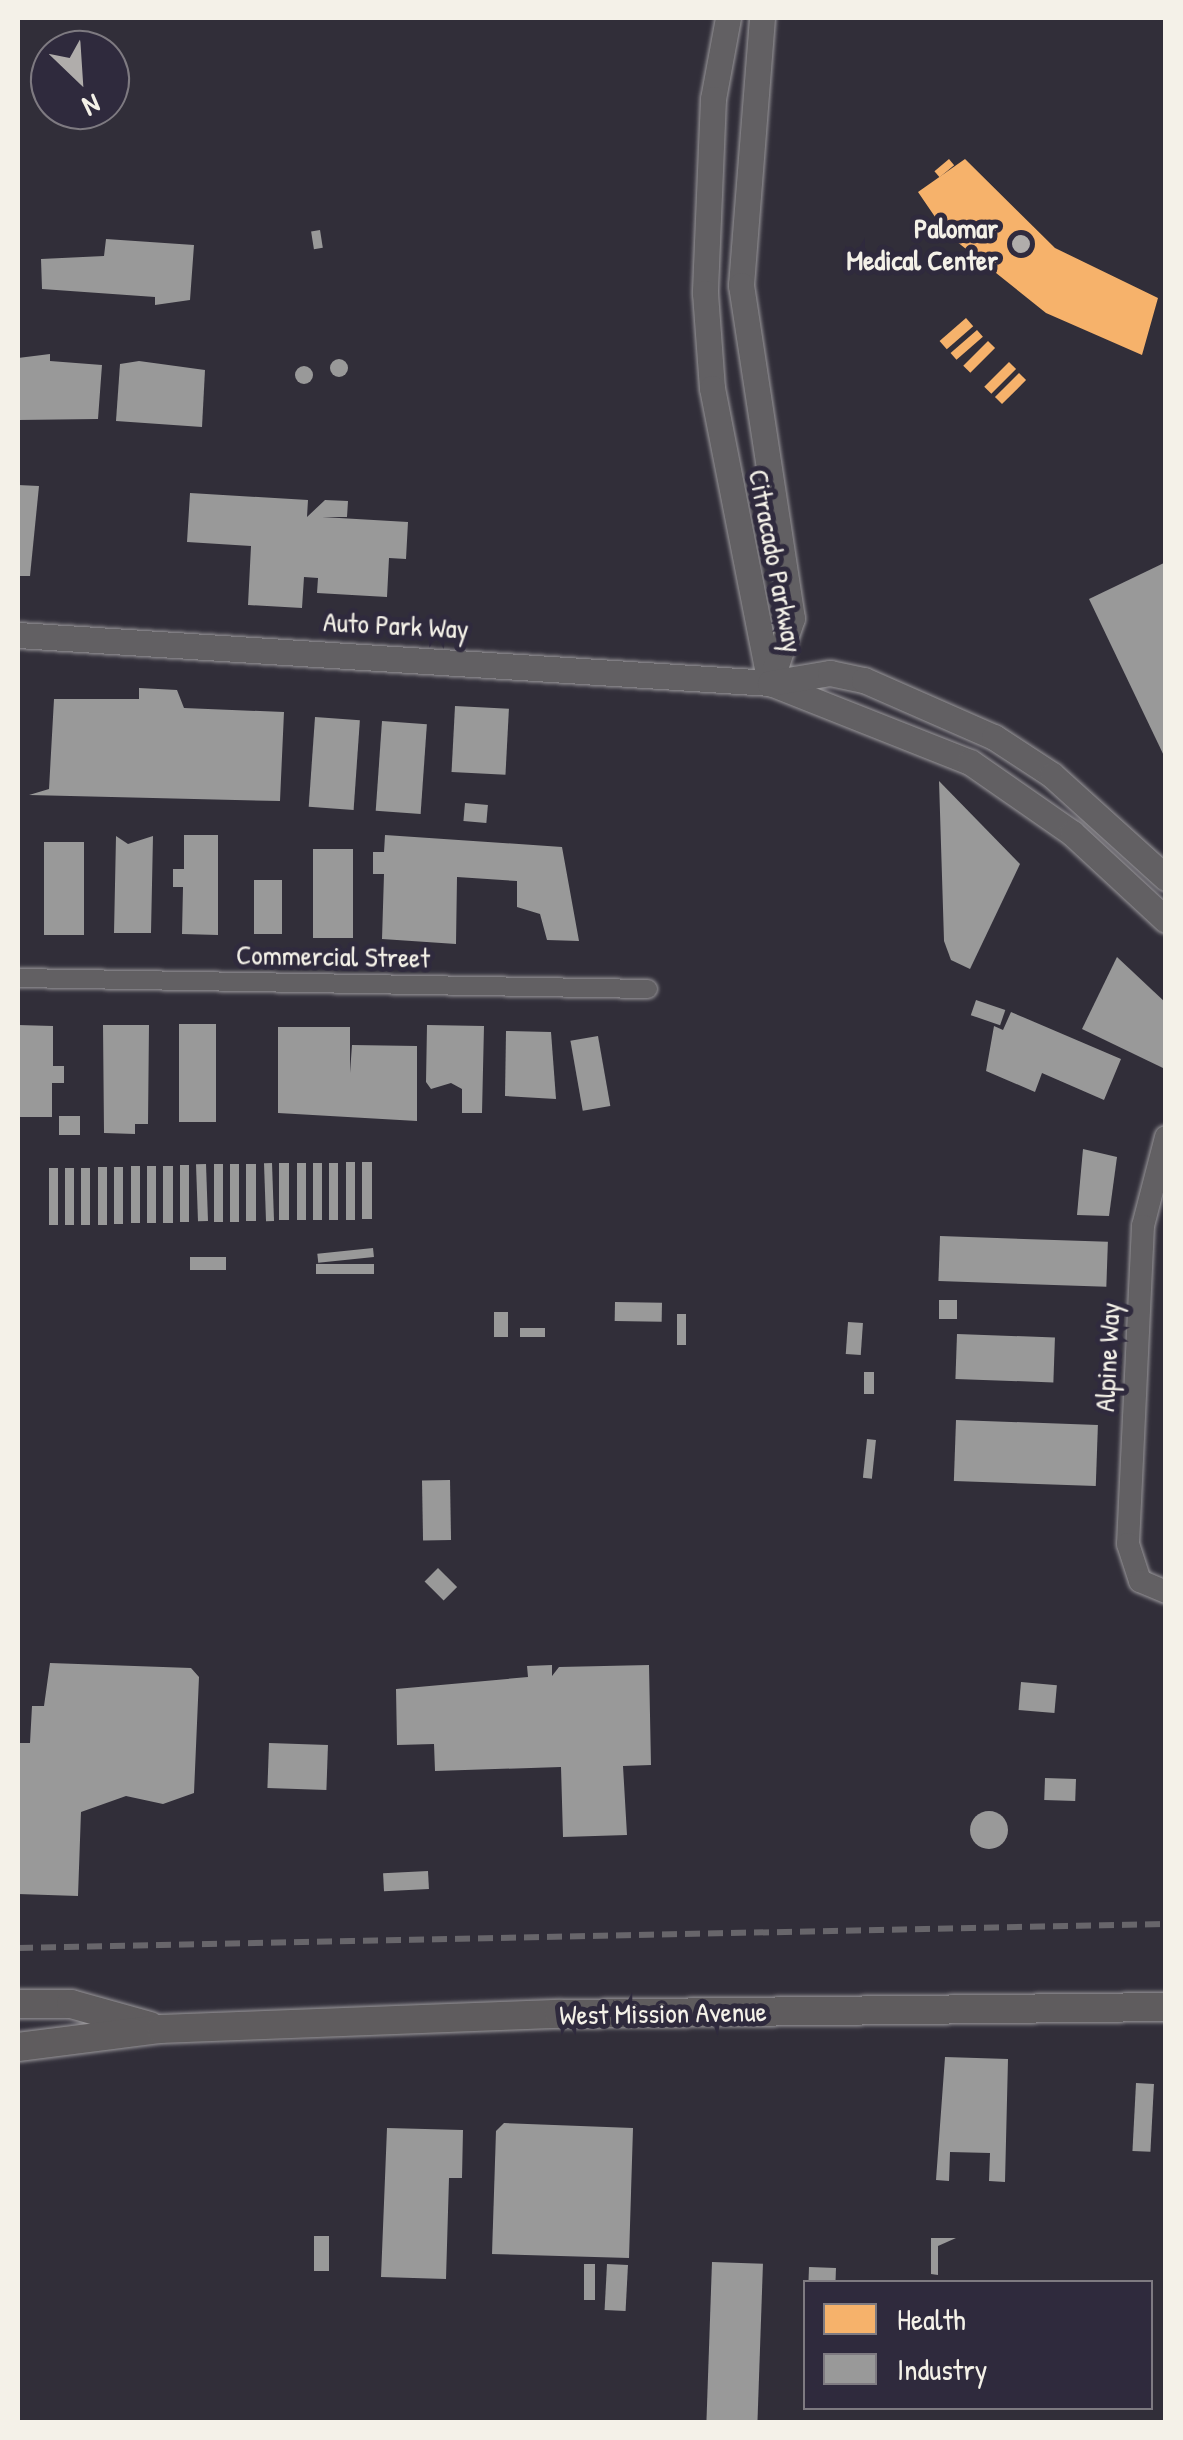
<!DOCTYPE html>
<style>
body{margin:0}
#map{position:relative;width:1183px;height:2440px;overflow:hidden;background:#312e39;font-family:"Patrick Hand",sans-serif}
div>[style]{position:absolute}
.health>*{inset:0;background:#f6b26b;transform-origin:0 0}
.industry>*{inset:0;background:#999;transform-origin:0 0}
.round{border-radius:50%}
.roads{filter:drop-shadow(0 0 2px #9a989b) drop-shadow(0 0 2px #9a989b)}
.minor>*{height:18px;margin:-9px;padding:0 9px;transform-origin:9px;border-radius:9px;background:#626063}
.tertiary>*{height:22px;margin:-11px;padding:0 11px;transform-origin:11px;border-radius:11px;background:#626063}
.secondary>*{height:25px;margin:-12.5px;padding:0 12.5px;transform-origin:12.5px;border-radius:12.5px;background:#626063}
.primary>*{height:28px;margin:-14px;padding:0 14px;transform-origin:14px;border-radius:14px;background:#5f5c5e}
.rail>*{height:6px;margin-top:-3px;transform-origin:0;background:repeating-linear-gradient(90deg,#68666b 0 15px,transparent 0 23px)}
.dots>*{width:28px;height:28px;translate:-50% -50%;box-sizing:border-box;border:5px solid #2f2a3d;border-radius:50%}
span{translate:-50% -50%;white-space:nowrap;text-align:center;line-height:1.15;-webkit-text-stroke:10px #2f2a3d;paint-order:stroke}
.poi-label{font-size:28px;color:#f4f1e8;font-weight:700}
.right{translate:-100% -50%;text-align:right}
.street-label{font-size:28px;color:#f4f1e8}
.frame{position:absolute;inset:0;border:20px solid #f4f1e8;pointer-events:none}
.legend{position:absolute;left:803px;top:2280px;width:350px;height:130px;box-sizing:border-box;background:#2f2a3d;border:2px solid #7e7a81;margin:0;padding:12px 18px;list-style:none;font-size:30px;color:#f4f1e8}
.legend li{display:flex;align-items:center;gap:20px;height:50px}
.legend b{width:50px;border:2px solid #7e7a81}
.north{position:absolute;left:30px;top:30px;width:100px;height:100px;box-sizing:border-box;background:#2f2a3d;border:2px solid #7e7a81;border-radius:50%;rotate:155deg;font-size:28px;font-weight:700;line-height:40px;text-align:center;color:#f4f1e8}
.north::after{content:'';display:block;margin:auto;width:35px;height:45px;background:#b0adab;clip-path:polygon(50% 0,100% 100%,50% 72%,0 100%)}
</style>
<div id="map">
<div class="health">
<div style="left:949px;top:159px;width:8px;height:19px;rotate:50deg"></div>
<div style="clip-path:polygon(965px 159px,1055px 248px,1158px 298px,1142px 355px,1046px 313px,946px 233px,918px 192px)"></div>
<div style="left:966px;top:318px;width:11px;height:35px;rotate:49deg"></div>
<div style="left:977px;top:330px;width:9px;height:35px;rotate:49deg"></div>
<div style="left:988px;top:341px;width:10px;height:35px;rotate:45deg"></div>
<div style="left:1009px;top:362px;width:10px;height:35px;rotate:45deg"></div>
<div style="left:1019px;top:373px;width:10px;height:34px;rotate:45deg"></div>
</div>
<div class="industry">
<div style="left:320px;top:230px;width:18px;height:9px;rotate:81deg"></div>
<div style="clip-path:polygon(106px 239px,194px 245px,190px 300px,155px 305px,155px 297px,42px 289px,41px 259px,104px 256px)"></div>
<div style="clip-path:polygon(50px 354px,50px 361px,102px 365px,98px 419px,18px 420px,18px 358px)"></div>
<div class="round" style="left:330px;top:359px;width:18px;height:18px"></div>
<div style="clip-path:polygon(139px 361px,205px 370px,202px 427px,116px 421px,120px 364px)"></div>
<div class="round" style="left:295px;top:366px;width:18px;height:18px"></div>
<div style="clip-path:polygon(18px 485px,39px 486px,30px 576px,18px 576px)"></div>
<div style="clip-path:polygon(190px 493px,308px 500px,307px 517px,325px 500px,348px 501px,347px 517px,322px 517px,408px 522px,406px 559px,389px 558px,387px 597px,317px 593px,318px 578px,304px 577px,302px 608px,248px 605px,251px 546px,187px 542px)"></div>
<div style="clip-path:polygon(1166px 562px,1166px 760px,1089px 599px)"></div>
<div style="clip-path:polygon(139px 688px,177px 690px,184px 708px,284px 712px,280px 801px,29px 795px,49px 789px,54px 699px,139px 699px)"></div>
<div style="left:455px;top:706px;width:54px;height:66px;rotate:3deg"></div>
<div style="left:315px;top:717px;width:45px;height:90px;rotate:4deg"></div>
<div style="left:382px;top:721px;width:45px;height:90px;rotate:4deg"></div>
<div style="clip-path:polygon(939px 781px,1020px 864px,970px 969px,951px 960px,944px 941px)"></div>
<div style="left:465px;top:803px;width:23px;height:18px;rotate:5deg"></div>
<div style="clip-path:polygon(184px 835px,218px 835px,218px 935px,182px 934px,183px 887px,173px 887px,173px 869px,184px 869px)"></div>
<div style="clip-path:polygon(385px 835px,562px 847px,579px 941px,547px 940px,540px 914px,517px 907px,517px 881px,457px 877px,456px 944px,382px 939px,384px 874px,373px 874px,373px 852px,384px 852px)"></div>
<div style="clip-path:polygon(116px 836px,128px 844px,153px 836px,151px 933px,114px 933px)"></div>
<div style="left:44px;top:842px;width:40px;height:93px"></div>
<div style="left:313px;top:849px;width:40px;height:89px"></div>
<div style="left:254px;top:880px;width:28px;height:54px"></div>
<div style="clip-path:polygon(1117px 957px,1166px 1003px,1163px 1068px,1082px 1029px)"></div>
<div style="left:976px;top:1000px;width:31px;height:16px;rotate:19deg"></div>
<div style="clip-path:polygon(1011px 1012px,1121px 1059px,1104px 1100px,1042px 1073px,1035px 1092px,986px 1071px,994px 1026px,1003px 1030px)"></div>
<div style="left:179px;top:1024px;width:37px;height:98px"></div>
<div style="clip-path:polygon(18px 1025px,53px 1026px,53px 1066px,64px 1066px,64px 1083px,52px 1083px,52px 1117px,18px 1117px)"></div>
<div style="clip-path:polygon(103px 1025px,149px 1025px,148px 1124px,135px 1124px,135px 1134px,104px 1133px)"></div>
<div style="clip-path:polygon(427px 1025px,484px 1026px,482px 1113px,462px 1113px,462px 1089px,451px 1083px,431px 1089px,426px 1082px)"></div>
<div style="clip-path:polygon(278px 1027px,350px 1027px,350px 1073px,352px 1045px,417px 1046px,417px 1121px,278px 1113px)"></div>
<div style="clip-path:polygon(506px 1031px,551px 1032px,556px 1099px,505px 1096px)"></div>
<div style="left:598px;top:1036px;width:71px;height:28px;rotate:80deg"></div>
<div style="left:59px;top:1116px;width:21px;height:19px"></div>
<div style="clip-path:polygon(1083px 1149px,1117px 1157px,1109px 1216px,1077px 1215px)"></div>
<div style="left:346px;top:1162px;width:9px;height:58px"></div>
<div style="left:362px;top:1162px;width:10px;height:57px"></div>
<div style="left:272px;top:1163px;width:58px;height:8px;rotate:88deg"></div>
<div style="left:279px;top:1163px;width:10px;height:57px"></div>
<div style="left:297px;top:1163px;width:9px;height:57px"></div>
<div style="left:313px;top:1163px;width:9px;height:57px"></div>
<div style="left:329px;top:1163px;width:9px;height:57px"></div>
<div style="left:206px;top:1164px;width:57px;height:10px;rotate:88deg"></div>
<div style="left:214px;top:1164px;width:9px;height:58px"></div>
<div style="left:230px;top:1164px;width:9px;height:58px"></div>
<div style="left:246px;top:1164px;width:10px;height:57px"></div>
<div style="left:180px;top:1165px;width:9px;height:57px"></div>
<div style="left:131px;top:1166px;width:9px;height:57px"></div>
<div style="left:147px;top:1166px;width:9px;height:57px"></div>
<div style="left:163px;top:1166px;width:10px;height:57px"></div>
<div style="left:98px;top:1167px;width:9px;height:58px"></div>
<div style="left:114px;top:1167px;width:9px;height:57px"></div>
<div style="left:49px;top:1168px;width:9px;height:57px"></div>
<div style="left:65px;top:1168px;width:9px;height:57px"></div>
<div style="left:81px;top:1168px;width:9px;height:57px"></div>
<div style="left:940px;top:1236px;width:168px;height:45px;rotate:2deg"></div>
<div style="left:373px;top:1248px;width:9px;height:56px;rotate:84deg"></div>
<div style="left:226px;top:1257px;width:13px;height:36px;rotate:90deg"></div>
<div style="left:374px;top:1264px;width:10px;height:58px;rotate:90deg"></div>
<div style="left:957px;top:1300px;width:19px;height:18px;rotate:90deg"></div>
<div style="left:615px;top:1302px;width:47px;height:19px;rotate:1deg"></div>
<div style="left:494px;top:1312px;width:14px;height:25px"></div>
<div style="left:677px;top:1314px;width:9px;height:31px"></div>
<div style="left:848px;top:1322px;width:15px;height:32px;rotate:4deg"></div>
<div style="left:520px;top:1328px;width:25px;height:9px"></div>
<div style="left:957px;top:1334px;width:98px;height:45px;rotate:2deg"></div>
<div style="left:864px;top:1372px;width:10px;height:22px"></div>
<div style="left:956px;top:1420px;width:142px;height:61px;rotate:2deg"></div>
<div style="left:867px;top:1439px;width:9px;height:39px;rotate:6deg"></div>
<div style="left:450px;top:1480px;width:60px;height:28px;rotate:89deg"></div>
<div style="left:438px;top:1568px;width:27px;height:19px;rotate:45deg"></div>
<div style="clip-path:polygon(50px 1663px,191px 1668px,199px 1677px,194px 1793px,163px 1804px,126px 1796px,81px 1812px,78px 1896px,18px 1894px,19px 1743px,30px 1743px,32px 1706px,44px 1706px)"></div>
<div style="clip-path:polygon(552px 1665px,552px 1676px,559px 1667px,649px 1665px,651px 1765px,623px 1766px,627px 1835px,563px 1837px,561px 1767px,435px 1771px,434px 1744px,397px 1745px,396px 1689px,528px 1677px,527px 1666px)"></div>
<div style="left:1021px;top:1682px;width:36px;height:28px;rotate:5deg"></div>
<div style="left:269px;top:1743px;width:59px;height:45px;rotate:2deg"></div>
<div style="left:1045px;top:1778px;width:31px;height:22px;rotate:2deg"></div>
<div class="round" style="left:970px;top:1811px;width:38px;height:38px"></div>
<div style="left:428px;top:1871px;width:18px;height:45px;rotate:87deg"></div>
<div style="clip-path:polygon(945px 2057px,1008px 2059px,1005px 2182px,989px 2181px,990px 2153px,950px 2152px,949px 2181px,936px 2180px)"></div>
<div style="left:1136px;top:2083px;width:18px;height:68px;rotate:3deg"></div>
<div style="clip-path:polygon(504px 2123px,633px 2128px,629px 2258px,492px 2254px,496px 2131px)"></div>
<div style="clip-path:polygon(387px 2128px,463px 2130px,462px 2178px,449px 2178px,446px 2279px,381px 2277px)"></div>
<div style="left:314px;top:2236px;width:15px;height:35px"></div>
<div style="clip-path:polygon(931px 2238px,956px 2238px,938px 2246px,938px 2275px,931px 2274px)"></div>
<div style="left:712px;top:2262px;width:51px;height:160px;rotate:2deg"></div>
<div style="left:584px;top:2264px;width:11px;height:36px"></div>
<div style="left:607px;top:2264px;width:21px;height:46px;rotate:3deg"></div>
<div style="left:809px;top:2267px;width:27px;height:15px;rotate:2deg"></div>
</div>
<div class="roads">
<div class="minor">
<div style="left:18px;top:978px;width:630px;rotate:1deg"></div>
</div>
<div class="tertiary">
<div style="left:1166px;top:1137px;width:92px;rotate:104.5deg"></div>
<div style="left:1143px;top:1226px;width:318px;rotate:92.7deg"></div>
<div style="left:1128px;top:1544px;width:39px;rotate:72deg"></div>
<div style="left:1140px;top:1581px;width:28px;rotate:23deg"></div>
</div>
<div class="secondary">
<div style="left:728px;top:18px;width:82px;rotate:100.5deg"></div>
<div style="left:713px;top:99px;width:194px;rotate:92.4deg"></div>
<div style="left:705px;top:293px;width:95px;rotate:85.8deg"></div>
<div style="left:712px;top:388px;width:301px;rotate:78.9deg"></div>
<div style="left:762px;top:18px;width:268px;rotate:94.5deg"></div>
<div style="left:741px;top:285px;width:337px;rotate:81.3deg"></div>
<div style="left:792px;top:618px;width:69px;rotate:108.7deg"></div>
<div style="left:18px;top:635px;width:754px;rotate:3.65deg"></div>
<div style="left:770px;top:683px;width:215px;rotate:21.6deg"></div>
<div style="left:970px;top:762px;width:124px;rotate:34.8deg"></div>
<div style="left:1072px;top:833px;width:128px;rotate:42.8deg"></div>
<div style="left:770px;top:683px;width:61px;rotate:-9.5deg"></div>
<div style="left:830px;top:673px;width:35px;rotate:12deg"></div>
<div style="left:864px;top:680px;width:142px;rotate:23.7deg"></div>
<div style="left:994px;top:737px;width:69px;rotate:33.2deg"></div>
<div style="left:1052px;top:775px;width:154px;rotate:42.1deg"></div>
</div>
<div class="primary">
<div style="left:18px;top:2004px;width:53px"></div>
<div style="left:71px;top:2004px;width:82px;rotate:15.6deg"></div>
<div style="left:18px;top:2047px;width:144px;rotate:-7.2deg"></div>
<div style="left:161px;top:2029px;width:398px;rotate:-2.2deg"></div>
<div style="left:559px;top:2014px;width:607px;rotate:-0.66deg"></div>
</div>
</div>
<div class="rail">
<div style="left:18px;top:1948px;width:1148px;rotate:-1.2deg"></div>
</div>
<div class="dots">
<div style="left:1021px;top:244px;background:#b0adab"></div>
</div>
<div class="poi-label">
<span class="right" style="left:998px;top:244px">Palomar<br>Medical Center</span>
</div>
<div class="street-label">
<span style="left:776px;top:561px;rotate:79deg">Citracado Parkway</span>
<span style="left:396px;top:625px;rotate:3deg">Auto Park Way</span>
<span style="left:333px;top:956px;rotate:1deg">Commercial Street</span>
<span style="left:1107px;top:1357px;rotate:-87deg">Alpine Way</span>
<span style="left:663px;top:2013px;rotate:-1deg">West Mission Avenue</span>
</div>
<div class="frame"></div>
<ul class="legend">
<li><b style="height:28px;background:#f6b26b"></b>Health</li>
<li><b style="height:28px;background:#999"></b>Industry</li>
</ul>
<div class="north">N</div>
</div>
